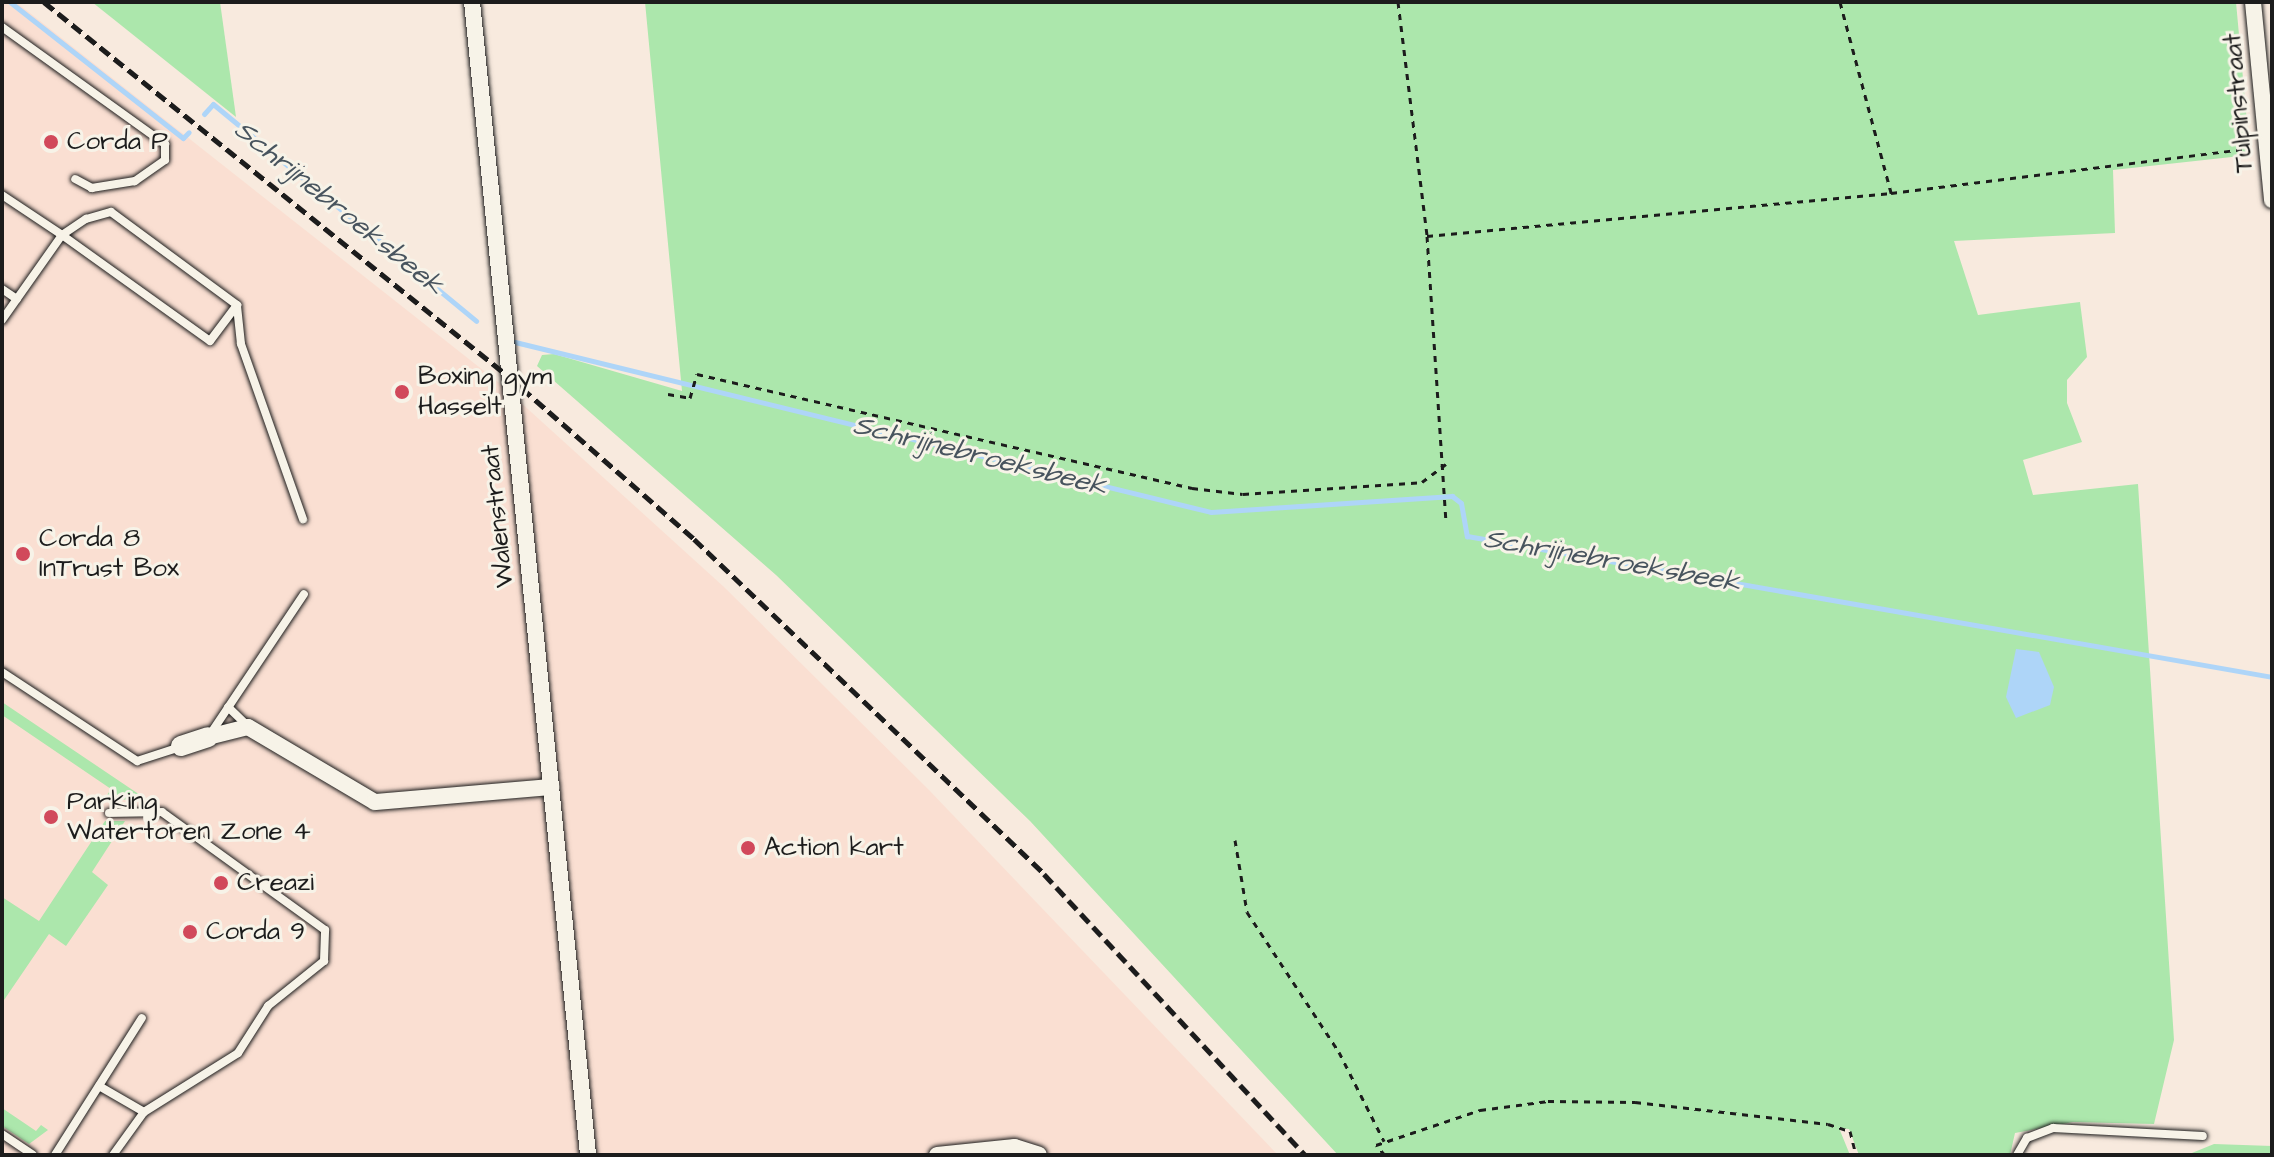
<!DOCTYPE html>
<style>
body{margin:0}
#map{position:relative;width:2274px;height:1157px;overflow:hidden;background:#f8eade;font-family:"Architects Daughter",sans-serif}
div>[style]{position:absolute}
.built>*{inset:0;background:#fadfd2}
.green>*{inset:0;background:#ace7ac}
.water>*{inset:0;background:#aed5f8}
.stream>*{height:5px;margin:-2.5px;padding:0 2.5px;transform-origin:2.5px;border-radius:2.5px;background:#aed5f8}
.path>*{height:3px;margin-top:-1.5px;transform-origin:0;background:repeating-linear-gradient(90deg,#1c1c1c 0 6px,transparent 0 12px)}
.roads{filter:drop-shadow(0 0 2px #1c1c1c) drop-shadow(0 0 2px #1c1c1c)}
.service>*{height:8px;margin:-4px;padding:0 4px;transform-origin:4px;border-radius:4px;background:#f7f3e8}
.minor>*{height:16px;margin:-8px;padding:0 8px;transform-origin:8px;border-radius:8px;background:#f7f3e8}
.tertiary>*{height:20px;margin:-10px;padding:0 10px;transform-origin:10px;border-radius:10px;background:#f7f3e8}
.rail>*{height:5px;margin-top:-2.5px;transform-origin:0;background:repeating-linear-gradient(90deg,#1c1c1c 0 12px,transparent 0 18px)}
.dots>*{width:22px;height:22px;translate:-50% -50%;box-sizing:border-box;border:4px solid #f7f3e8;border-radius:50%}
span{translate:-50% -50%;white-space:nowrap;text-align:center;line-height:1.15;-webkit-text-stroke:6px #f7f3e8;paint-order:stroke}
.street-label{font-size:26px;color:#1c1c1c}
.poi-label{font-size:26px;color:#1c1c1c}
.left{translate:0 -50%;text-align:left}
.water-label{font-size:28px;color:#48545e;font-style:italic}
.frame{position:absolute;inset:0;border:4px solid #1c1c1c;pointer-events:none}
</style>
<div id="map">
<div class="built">
<div style="clip-path:polygon(2px 2px,16px 2px,498px 382px,724px 587px,928px 789px,1278px 1155px,2px 1155px)"></div>
</div>
<div class="green">
<div style="clip-path:polygon(92px 2px,220px 2px,236px 117px)"></div>
<div style="clip-path:polygon(645px 2px,2236px 2px,2250px 155px,2113px 170px,2115px 233px,1954px 241px,1978px 315px,2080px 302px,2087px 357px,2067px 380px,2067px 403px,2082px 442px,2023px 460px,2033px 495px,2138px 484px,2174px 1040px,2154px 1124px,2073px 1122px,2015px 1133px,2010px 1155px,1859px 1155px,1849px 1129px,1839px 1128px,1850px 1155px,1338px 1155px,1030px 821px,776px 575px,537px 366px,542px 355px,554px 354px,682px 391px)"></div>
<div style="clip-path:polygon(2px 702px,146px 799px,104px 800px,111px 789px,2px 715px)"></div>
<div style="clip-path:polygon(105px 821px,125px 821px,92px 872px,108px 885px,66px 946px,49px 934px,2px 1003px,2px 897px,39px 921px)"></div>
<div style="clip-path:polygon(2px 1108px,36px 1131px,41px 1125px,48px 1130px,29px 1144px,2px 1126px)"></div>
<div style="clip-path:polygon(2214px 1144px,2272px 1146px,2272px 1155px,2187px 1155px)"></div>
</div>
<div class="water">
<div style="clip-path:polygon(2016px 649px,2039px 652px,2054px 687px,2050px 705px,2016px 718px,2006px 697px)"></div>
</div>
<div class="stream">
<div style="left:10px;top:2px;width:220px;rotate:38.2deg"></div>
<div style="left:183px;top:138px;width:8px;rotate:-45deg"></div>
<div style="left:204px;top:114px;width:13px;rotate:-48deg"></div>
<div style="left:213px;top:104px;width:341px;rotate:39.5deg"></div>
<div style="left:515px;top:342px;width:716px;rotate:13.73deg"></div>
<div style="left:1211px;top:512px;width:242px;rotate:-3.8deg"></div>
<div style="left:1452px;top:496px;width:11px;rotate:38deg"></div>
<div style="left:1461px;top:503px;width:34px;rotate:80deg"></div>
<div style="left:1467px;top:536px;width:817px;rotate:9.93deg"></div>
</div>
<div class="path">
<div style="left:1398px;top:2px;width:236px;rotate:82.9deg"></div>
<div style="left:1427px;top:236px;width:285px;rotate:86.2deg"></div>
<div style="left:1840px;top:2px;width:198px;rotate:75deg"></div>
<div style="left:1891px;top:193px;width:363px;rotate:-7.1deg"></div>
<div style="left:1427px;top:236px;width:464px;rotate:-5.3deg"></div>
<div style="left:668px;top:394px;width:22px;rotate:10deg"></div>
<div style="left:690px;top:398px;width:25px;rotate:-74deg"></div>
<div style="left:697px;top:374px;width:508px;rotate:12.97deg"></div>
<div style="left:1192px;top:488px;width:51px;rotate:6.7deg"></div>
<div style="left:1243px;top:494px;width:179px;rotate:-3.8deg"></div>
<div style="left:1422px;top:482px;width:30px;rotate:-37deg"></div>
<div style="left:1235px;top:840px;width:73px;rotate:80.5deg"></div>
<div style="left:1247px;top:912px;width:168px;rotate:56.7deg"></div>
<div style="left:1339px;top:1052px;width:100px;rotate:63.2deg"></div>
<div style="left:1385px;top:1155px;width:13px;rotate:-132deg"></div>
<div style="left:1376px;top:1145px;width:110px;rotate:-18.6deg"></div>
<div style="left:1480px;top:1110px;width:69px;rotate:-7.5deg"></div>
<div style="left:1548px;top:1101px;width:87px;rotate:0.7deg"></div>
<div style="left:1635px;top:1102px;width:194px;rotate:6.5deg"></div>
<div style="left:1828px;top:1124px;width:23px;rotate:18deg"></div>
<div style="left:1850px;top:1131px;width:25px;rotate:76deg"></div>
</div>
<div class="roads">
<div class="service">
<div style="left:2px;top:27px;width:201px;rotate:35.7deg"></div>
<div style="left:165px;top:144px;width:16px;rotate:90deg"></div>
<div style="left:165px;top:160px;width:37px;rotate:145deg"></div>
<div style="left:135px;top:181px;width:44px;rotate:170.8deg"></div>
<div style="left:92px;top:188px;width:19px;rotate:-152deg"></div>
<div style="left:2px;top:195px;width:72px;rotate:33.7deg"></div>
<div style="left:62px;top:235px;width:29px;rotate:-34deg"></div>
<div style="left:86px;top:219px;width:26px;rotate:-16deg"></div>
<div style="left:111px;top:212px;width:157px;rotate:36.4deg"></div>
<div style="left:237px;top:305px;width:45px;rotate:126.9deg"></div>
<div style="left:210px;top:341px;width:182px;rotate:-144.4deg"></div>
<div style="left:62px;top:235px;width:104px;rotate:125.2deg"></div>
<div style="left:2px;top:289px;width:18px;rotate:34deg"></div>
<div style="left:237px;top:306px;width:38px;rotate:84deg"></div>
<div style="left:241px;top:344px;width:186px;rotate:70.5deg"></div>
<div style="left:2px;top:672px;width:162px;rotate:33.4deg"></div>
<div style="left:137px;top:761px;width:45px;rotate:-18deg"></div>
<div style="left:228px;top:707px;width:28px;rotate:44deg"></div>
<div style="left:211px;top:733px;width:167px;rotate:-56.2deg"></div>
<div style="left:99px;top:1086px;width:52px;rotate:30deg"></div>
<div style="left:144px;top:1112px;width:111px;rotate:-32.1deg"></div>
<div style="left:238px;top:1053px;width:56px;rotate:-57.4deg"></div>
<div style="left:268px;top:1006px;width:72px;rotate:-38.8deg"></div>
<div style="left:324px;top:961px;width:31px;rotate:-88deg"></div>
<div style="left:325px;top:930px;width:201px;rotate:-144.1deg"></div>
<div style="left:162px;top:812px;width:53px;rotate:178.9deg"></div>
<div style="left:2px;top:1134px;width:37px;rotate:34deg"></div>
<div style="left:55px;top:1155px;width:162px;rotate:-57.6deg"></div>
<div style="left:113px;top:1155px;width:53px;rotate:-54.2deg"></div>
<div style="left:2017px;top:1155px;width:20px;rotate:-60deg"></div>
<div style="left:2027px;top:1138px;width:28px;rotate:-21deg"></div>
<div style="left:2053px;top:1128px;width:150px;rotate:3.1deg"></div>
</div>
<div class="minor">
<div style="left:472px;top:2px;width:1159px;rotate:84.25deg"></div>
<div style="left:2253px;top:2px;width:199px;rotate:84.5deg"></div>
<div style="left:208px;top:737px;width:41px;rotate:-14deg"></div>
<div style="left:248px;top:727px;width:147px;rotate:30.6deg"></div>
<div style="left:375px;top:802px;width:177px;rotate:-4.9deg"></div>
<div style="left:937px;top:1155px;width:78px;rotate:-5.9deg"></div>
<div style="left:1015px;top:1147px;width:25px;rotate:18deg"></div>
</div>
<div class="tertiary">
<div style="left:181px;top:746px;width:28px;rotate:-18deg"></div>
</div>
</div>
<div class="rail">
<div style="left:44px;top:2px;width:596px;rotate:38.87deg"></div>
<div style="left:508px;top:376px;width:247px;rotate:41.2deg"></div>
<div style="left:694px;top:539px;width:484px;rotate:43.7deg"></div>
<div style="left:1044px;top:874px;width:384px;rotate:47.1deg"></div>
</div>
<div class="dots">
<div style="left:51px;top:142px;background:#d1495b"></div>
<div style="left:402px;top:392px;background:#d1495b"></div>
<div style="left:23px;top:554px;background:#d1495b"></div>
<div style="left:51px;top:817px;background:#d1495b"></div>
<div style="left:748px;top:848px;background:#d1495b"></div>
<div style="left:221px;top:883px;background:#d1495b"></div>
<div style="left:190px;top:932px;background:#d1495b"></div>
</div>
<div class="street-label">
<span style="left:2239px;top:103px;rotate:-95deg">Tulpinstraat</span>
<span style="left:498px;top:516px;rotate:-96deg">Walenstraat</span>
</div>
<div class="poi-label">
<span class="left" style="left:67px;top:142px">Corda P</span>
<span class="left" style="left:418px;top:392px">Boxing gym<br>Hasselt</span>
<span class="left" style="left:39px;top:554px">Corda 8<br>InTrust Box</span>
<span class="left" style="left:67px;top:817px">Parking<br>Watertoren Zone 4</span>
<span class="left" style="left:764px;top:848px">Action kart</span>
<span class="left" style="left:237px;top:883px">Creazi</span>
<span class="left" style="left:206px;top:932px">Corda 9</span>
</div>
<div class="water-label">
<span style="left:339px;top:208px;rotate:39deg">Schrijnebroeksbeek</span>
<span style="left:980px;top:456px;rotate:14deg">Schrijnebroeksbeek</span>
<span style="left:1612px;top:561px;rotate:10deg">Schrijnebroeksbeek</span>
</div>
<div class="frame"></div>
</div>
